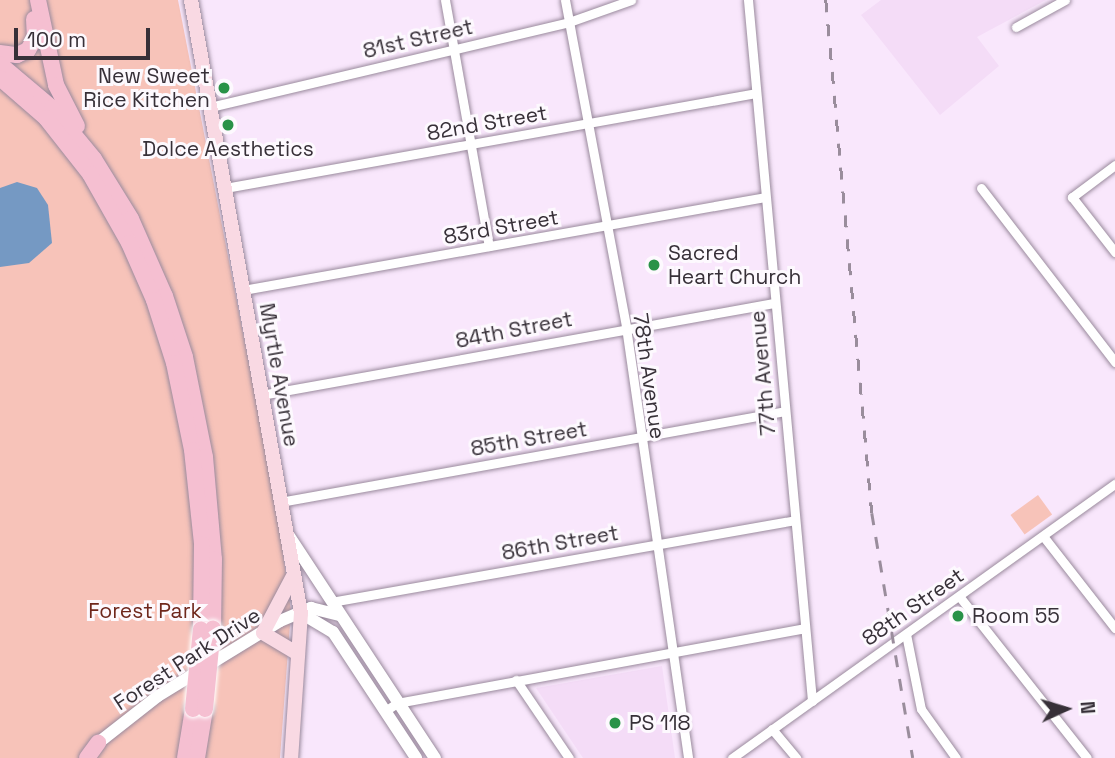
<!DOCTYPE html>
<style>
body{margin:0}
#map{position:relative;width:1115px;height:758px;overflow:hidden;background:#f9e7fc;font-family:"Space Grotesk",sans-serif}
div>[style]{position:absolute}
.built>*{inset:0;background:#f4dcf7}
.green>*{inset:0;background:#f7c3b9;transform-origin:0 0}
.water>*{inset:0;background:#7599c3}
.roads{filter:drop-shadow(0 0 2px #9a8a9d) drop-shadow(0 0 2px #9a8a9d)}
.street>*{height:9px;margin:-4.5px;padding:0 4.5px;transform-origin:4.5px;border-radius:4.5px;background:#fff}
.secondary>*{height:12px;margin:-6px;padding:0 6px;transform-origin:6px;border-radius:6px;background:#fff}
.primary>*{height:14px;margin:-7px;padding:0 7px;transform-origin:7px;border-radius:7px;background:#f9d9e3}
.highway>*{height:16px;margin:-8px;padding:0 8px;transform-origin:8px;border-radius:8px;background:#f5bfd1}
.rail>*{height:2.5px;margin-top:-1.25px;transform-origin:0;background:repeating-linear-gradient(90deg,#9a8d9c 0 12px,transparent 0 24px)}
.bridges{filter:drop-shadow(0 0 2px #fff) drop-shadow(0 0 2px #fff)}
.highway-bridge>*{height:16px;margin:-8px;padding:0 8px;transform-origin:8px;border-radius:8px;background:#f5bfd1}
.dots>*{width:19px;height:19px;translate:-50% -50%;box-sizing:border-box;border:4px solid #fdf9fe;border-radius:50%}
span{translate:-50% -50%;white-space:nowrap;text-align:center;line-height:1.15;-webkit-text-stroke:6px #fdf9fe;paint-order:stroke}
.street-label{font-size:21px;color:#373038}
.poi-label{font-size:21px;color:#373038}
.right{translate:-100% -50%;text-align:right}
.left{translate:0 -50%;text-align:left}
.park-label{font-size:21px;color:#6f271c}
.north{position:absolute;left:1031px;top:674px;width:70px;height:70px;-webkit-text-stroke:5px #fdf9fe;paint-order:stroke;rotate:86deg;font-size:19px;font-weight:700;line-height:28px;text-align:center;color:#373038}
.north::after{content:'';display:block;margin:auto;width:24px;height:32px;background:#373038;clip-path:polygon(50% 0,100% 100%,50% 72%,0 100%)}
.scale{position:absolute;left:14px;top:28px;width:136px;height:32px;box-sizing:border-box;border:4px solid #373038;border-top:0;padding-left:9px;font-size:21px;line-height:24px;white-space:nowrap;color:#373038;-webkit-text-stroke:5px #fdf9fe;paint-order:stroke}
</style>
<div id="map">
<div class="built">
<div style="clip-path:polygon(881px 0,1046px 0,977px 37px,999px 66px,940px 115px,861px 15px)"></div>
<div style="clip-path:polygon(662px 666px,675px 758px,583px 758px,536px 688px)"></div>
</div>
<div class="green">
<div style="clip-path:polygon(0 0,178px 0,276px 502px,291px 611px,280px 758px,0 758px)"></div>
<div style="left:1038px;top:495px;width:24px;height:34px;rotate:54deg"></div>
</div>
<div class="water">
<div style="clip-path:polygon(17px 182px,37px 188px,48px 205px,52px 243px,29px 263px,0 267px,0 188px)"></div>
</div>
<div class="roads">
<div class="street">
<div style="left:445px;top:0;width:250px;rotate:79.9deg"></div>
<div style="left:565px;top:0;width:333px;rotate:79.4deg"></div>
<div style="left:626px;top:327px;width:435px;rotate:81.8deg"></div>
<div style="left:748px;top:0;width:704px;rotate:84.78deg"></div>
<div style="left:1016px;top:27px;width:56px;rotate:-28.9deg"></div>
<div style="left:210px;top:107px;width:369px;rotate:-13.3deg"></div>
<div style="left:569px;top:22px;width:66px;rotate:-19.5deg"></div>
<div style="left:1115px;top:165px;width:54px;rotate:143.3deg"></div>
<div style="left:1072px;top:197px;width:70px;rotate:52deg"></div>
<div style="left:225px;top:188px;width:539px;rotate:-10.14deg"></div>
<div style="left:981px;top:188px;width:220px;rotate:52.4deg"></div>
<div style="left:243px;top:290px;width:530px;rotate:-10.1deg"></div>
<div style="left:261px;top:395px;width:521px;rotate:-10.17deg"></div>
<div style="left:280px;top:502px;width:513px;rotate:-10.21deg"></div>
<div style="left:1043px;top:536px;width:117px;rotate:52deg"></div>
<div style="left:959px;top:596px;width:206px;rotate:51.7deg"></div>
<div style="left:331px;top:602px;width:470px;rotate:-10deg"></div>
<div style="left:906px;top:634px;width:76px;rotate:78.7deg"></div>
<div style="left:921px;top:709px;width:60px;rotate:54.5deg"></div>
<div style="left:516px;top:680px;width:94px;rotate:55.8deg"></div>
<div style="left:385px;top:711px;width:14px;rotate:-34deg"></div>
<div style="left:397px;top:703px;width:414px;rotate:-10.4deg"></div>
<div style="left:772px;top:729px;width:38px;rotate:50deg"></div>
<div style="left:732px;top:758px;width:471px;rotate:-35.6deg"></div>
</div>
<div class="secondary">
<div style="left:289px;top:536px;width:266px;rotate:56.7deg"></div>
<div style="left:301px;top:613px;width:37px;rotate:31deg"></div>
<div style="left:333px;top:632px;width:151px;rotate:56.6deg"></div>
<div style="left:98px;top:743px;width:76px;rotate:-38.1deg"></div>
<div style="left:158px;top:696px;width:143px;rotate:-31.6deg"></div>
<div style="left:280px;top:621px;width:34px;rotate:-23deg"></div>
<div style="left:311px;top:608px;width:30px;rotate:14deg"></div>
</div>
<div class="primary">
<div style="left:191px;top:0;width:623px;rotate:79.83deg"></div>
<div style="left:301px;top:613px;width:145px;rotate:93.9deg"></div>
<div style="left:293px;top:576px;width:64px;rotate:117.8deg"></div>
<div style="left:263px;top:633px;width:41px;rotate:31deg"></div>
</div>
<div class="highway">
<div style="left:38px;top:0;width:87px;rotate:78deg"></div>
<div style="left:56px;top:85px;width:46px;rotate:62.9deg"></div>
<div style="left:0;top:53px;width:17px;rotate:7deg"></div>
<div style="left:17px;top:55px;width:12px;rotate:-24deg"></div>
<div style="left:28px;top:50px;width:14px;rotate:-60deg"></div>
<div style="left:35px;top:38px;width:19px;rotate:-93deg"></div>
<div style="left:0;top:64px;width:68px;rotate:40.2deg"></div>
<div style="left:52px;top:108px;width:66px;rotate:50.5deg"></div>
<div style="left:94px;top:159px;width:70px;rotate:58.3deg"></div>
<div style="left:131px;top:219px;width:84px;rotate:66.2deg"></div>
<div style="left:165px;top:296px;width:64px;rotate:71.8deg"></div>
<div style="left:185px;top:357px;width:102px;rotate:78.7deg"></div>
<div style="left:205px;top:457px;width:102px;rotate:85deg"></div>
<div style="left:214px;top:559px;width:69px;rotate:90.8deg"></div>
<div style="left:0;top:78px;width:61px;rotate:41deg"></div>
<div style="left:46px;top:118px;width:71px;rotate:51.8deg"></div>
<div style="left:90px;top:174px;width:79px;rotate:60.5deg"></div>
<div style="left:129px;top:243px;width:62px;rotate:66.3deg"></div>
<div style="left:154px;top:300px;width:66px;rotate:72.4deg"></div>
<div style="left:174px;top:363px;width:89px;rotate:78.3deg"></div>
<div style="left:192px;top:450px;width:95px;rotate:83.9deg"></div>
<div style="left:202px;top:544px;width:85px;rotate:90.7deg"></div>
<div style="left:87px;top:758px;width:19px;rotate:-54deg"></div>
<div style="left:185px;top:758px;width:50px;rotate:-80.7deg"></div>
<div style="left:197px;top:758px;width:50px;rotate:-80.7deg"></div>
</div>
</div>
<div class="rail">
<div style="left:826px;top:0;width:515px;rotate:84.88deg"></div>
<div style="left:872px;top:513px;width:248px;rotate:80.5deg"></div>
</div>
<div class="bridges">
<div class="highway-bridge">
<div style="left:193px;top:709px;width:80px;rotate:-84.3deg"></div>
<div style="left:205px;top:709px;width:81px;rotate:-84.4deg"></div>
</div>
</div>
<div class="dots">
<div style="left:224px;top:88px;background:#299248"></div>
<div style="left:228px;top:125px;background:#299248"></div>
<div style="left:654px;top:265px;background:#299248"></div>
<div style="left:958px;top:616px;background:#299248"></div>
<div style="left:615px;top:723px;background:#299248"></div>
</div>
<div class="street-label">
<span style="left:418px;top:39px;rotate:-13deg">81st Street</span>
<span style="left:487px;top:123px;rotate:-10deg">82nd Street</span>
<span style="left:501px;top:227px;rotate:-10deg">83rd Street</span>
<span style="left:514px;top:330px;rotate:-11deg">84th Street</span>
<span style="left:763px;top:373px;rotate:-95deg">77th Avenue</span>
<span style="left:279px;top:375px;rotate:80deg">Myrtle Avenue</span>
<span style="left:649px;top:376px;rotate:82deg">78th Avenue</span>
<span style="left:529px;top:439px;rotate:-10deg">85th Street</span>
<span style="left:560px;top:543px;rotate:-10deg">86th Street</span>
<span style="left:913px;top:607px;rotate:-35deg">88th Street</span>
<span style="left:187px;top:659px;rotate:-33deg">Forest Park Drive</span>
</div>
<div class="poi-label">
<span class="right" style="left:210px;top:88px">New Sweet<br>Rice Kitchen</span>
<span style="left:228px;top:149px">Dolce Aesthetics</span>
<span class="left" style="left:668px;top:265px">Sacred<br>Heart Church</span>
<span class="left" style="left:972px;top:616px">Room 55</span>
<span class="left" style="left:629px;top:723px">PS 118</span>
</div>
<div class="park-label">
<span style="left:145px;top:611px">Forest Park</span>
</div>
<div class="north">N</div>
<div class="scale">100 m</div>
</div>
